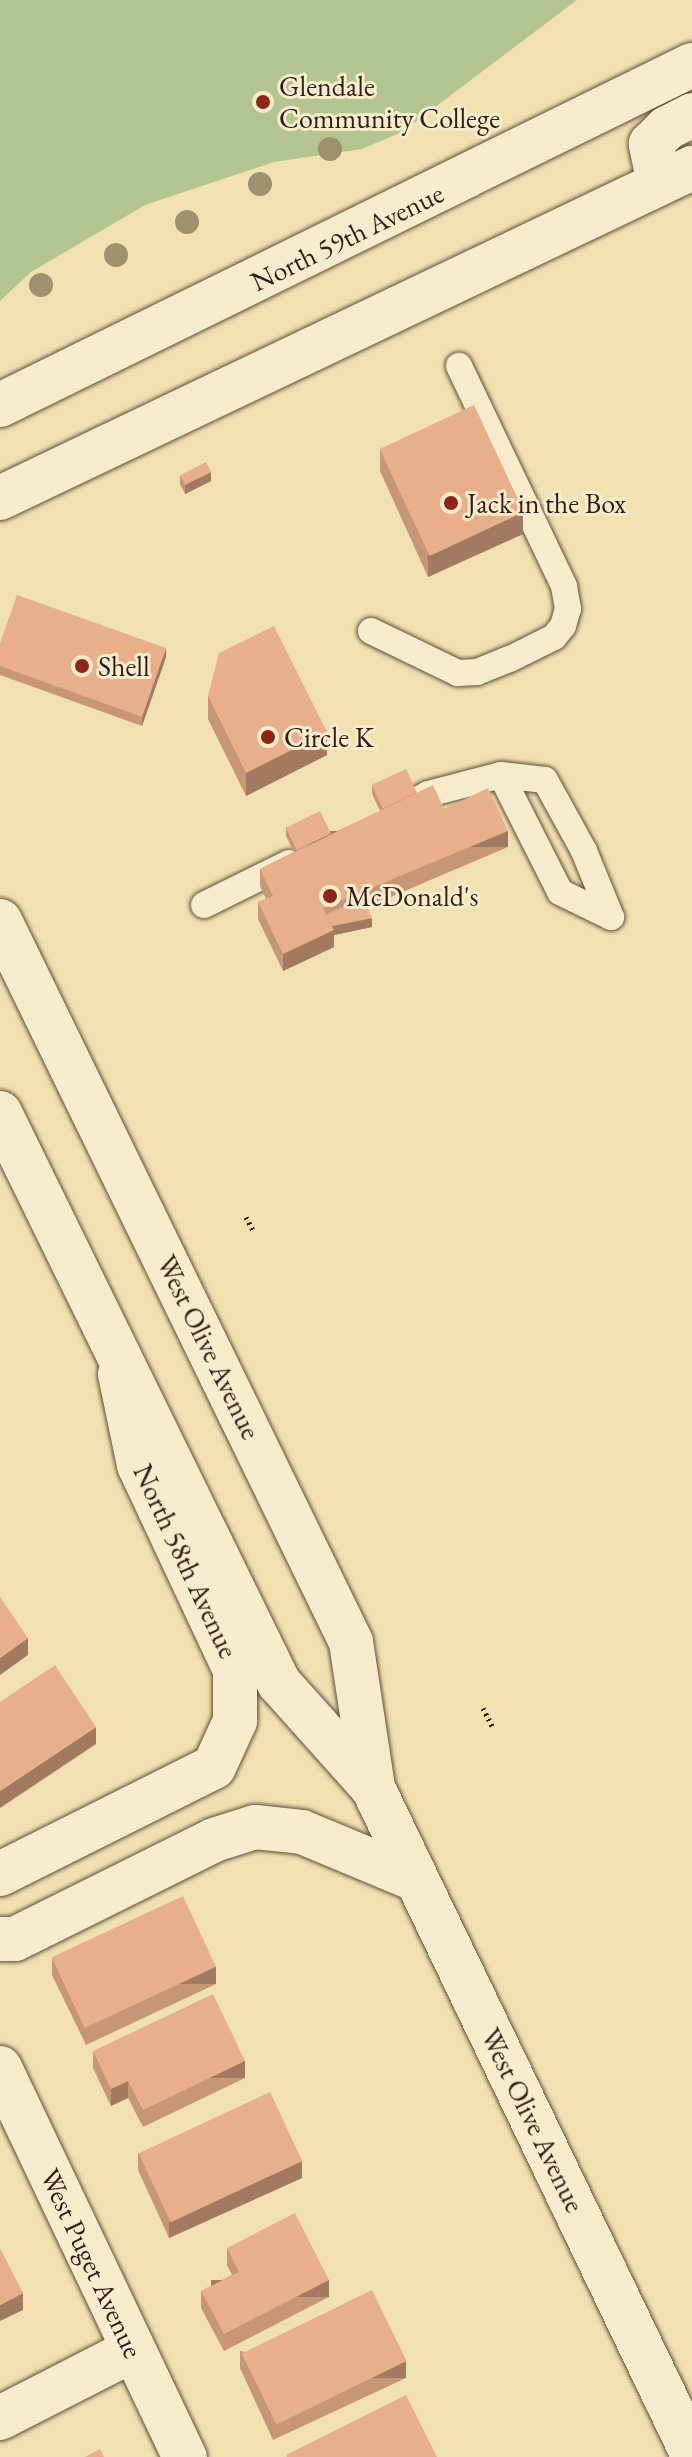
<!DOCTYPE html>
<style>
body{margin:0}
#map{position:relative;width:692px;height:2457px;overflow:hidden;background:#f1e1b1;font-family:"EB Garamond",serif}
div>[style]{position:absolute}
.green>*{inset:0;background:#b4c490}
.path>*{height:5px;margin-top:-2.5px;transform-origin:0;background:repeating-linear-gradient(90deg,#301d15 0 2px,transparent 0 6px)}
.roads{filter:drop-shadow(0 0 2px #604e3c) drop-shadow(0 0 2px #604e3c)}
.service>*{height:26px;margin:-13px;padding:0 13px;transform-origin:13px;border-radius:13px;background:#f6eccc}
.minor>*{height:44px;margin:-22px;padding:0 22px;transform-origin:22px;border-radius:22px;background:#f6eccc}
.secondary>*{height:44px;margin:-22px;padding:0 22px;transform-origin:22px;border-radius:22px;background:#f6eccc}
.trees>*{width:24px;height:24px;margin:-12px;border-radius:50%;background:#9d9170}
.wall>*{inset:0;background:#c79677}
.shaded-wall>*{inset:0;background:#a27a61;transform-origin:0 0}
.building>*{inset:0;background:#e7af8a;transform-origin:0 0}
.dots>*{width:22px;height:22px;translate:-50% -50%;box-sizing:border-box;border:4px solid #f6eccc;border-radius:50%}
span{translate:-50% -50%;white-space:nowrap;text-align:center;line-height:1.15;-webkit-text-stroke:6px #f6eccc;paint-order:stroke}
.poi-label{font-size:28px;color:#301d15}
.left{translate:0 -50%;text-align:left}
.street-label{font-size:28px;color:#301d15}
</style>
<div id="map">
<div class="green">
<div style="clip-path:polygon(0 0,577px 0,402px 132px,362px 149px,274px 162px,145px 205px,31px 272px,0 301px)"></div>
</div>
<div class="path">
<div style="left:246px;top:1217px;width:15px;rotate:62deg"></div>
<div style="left:483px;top:1708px;width:20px;rotate:63deg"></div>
</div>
<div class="roads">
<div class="service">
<div style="left:371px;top:631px;width:97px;rotate:25.8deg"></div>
<div style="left:458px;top:673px;width:19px;rotate:-3deg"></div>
<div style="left:477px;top:672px;width:35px;rotate:-22deg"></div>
<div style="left:510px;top:659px;width:49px;rotate:-26.6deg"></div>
<div style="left:554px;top:637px;width:14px;rotate:-51deg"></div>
<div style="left:563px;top:626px;width:18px;rotate:-74deg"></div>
<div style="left:568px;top:609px;width:23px;rotate:-100deg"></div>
<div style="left:564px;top:586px;width:244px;rotate:-115.5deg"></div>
<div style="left:501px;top:775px;width:131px;rotate:63.2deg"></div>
<div style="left:560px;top:892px;width:57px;rotate:26.1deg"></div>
<div style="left:403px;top:807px;width:28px;rotate:-27deg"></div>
<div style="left:428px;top:794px;width:75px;rotate:-14.6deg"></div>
<div style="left:501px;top:775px;width:44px;rotate:6.5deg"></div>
<div style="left:545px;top:780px;width:81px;rotate:61.2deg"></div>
<div style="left:584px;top:851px;width:71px;rotate:67.8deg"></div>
<div style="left:204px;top:905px;width:95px;rotate:-26.3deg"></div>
</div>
<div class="minor">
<div style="left:0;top:1874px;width:239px;rotate:-26.6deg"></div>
<div style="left:214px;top:1767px;width:51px;rotate:-65.5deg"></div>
<div style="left:235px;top:1721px;width:51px;rotate:-90deg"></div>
<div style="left:235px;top:1670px;width:226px;rotate:-115.1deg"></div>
<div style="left:139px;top:1465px;width:93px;rotate:-101.8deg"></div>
<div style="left:0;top:1939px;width:15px"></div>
<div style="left:15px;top:1939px;width:222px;rotate:-26.4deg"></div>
<div style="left:214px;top:1840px;width:43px;rotate:-17.6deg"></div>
<div style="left:255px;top:1827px;width:47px;rotate:6.1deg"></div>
<div style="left:302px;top:1832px;width:122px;rotate:22.6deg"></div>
<div style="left:0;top:2068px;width:431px;rotate:64.6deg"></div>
<div style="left:0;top:2418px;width:149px;rotate:-27.1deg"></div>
</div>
<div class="secondary">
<div style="left:659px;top:183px;width:40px;rotate:-102deg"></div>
<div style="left:651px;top:144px;width:23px;rotate:-45deg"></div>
<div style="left:667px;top:128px;width:28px;rotate:-27deg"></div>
<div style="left:0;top:405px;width:771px;rotate:-26.17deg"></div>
<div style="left:0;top:498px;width:767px;rotate:-25.5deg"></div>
<div style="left:0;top:921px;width:802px;rotate:64.04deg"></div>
<div style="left:351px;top:1642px;width:148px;rotate:81.4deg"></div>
<div style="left:373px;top:1788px;width:738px;rotate:64.37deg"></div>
<div style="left:0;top:1113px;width:635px;rotate:63.92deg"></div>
<div style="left:279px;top:1683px;width:141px;rotate:48.2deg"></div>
</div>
</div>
<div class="trees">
<div style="left:330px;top:149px"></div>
<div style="left:260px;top:184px"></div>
<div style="left:187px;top:222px"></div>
<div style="left:116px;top:255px"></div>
<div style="left:41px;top:285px"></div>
</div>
<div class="wall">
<div style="clip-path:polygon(380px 449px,523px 534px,428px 577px,380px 471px)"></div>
<div style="clip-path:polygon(180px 475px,211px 481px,185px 494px,180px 484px)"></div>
<div style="clip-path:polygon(0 643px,166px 657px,142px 726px,0 675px)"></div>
<div style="clip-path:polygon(208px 696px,327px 755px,246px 796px,208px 719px)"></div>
<div style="clip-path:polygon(372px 785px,417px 793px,508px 847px,367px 907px,372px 927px,334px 935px,334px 947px,283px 971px,258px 919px,258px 902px,266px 899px,260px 886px,260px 869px,294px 852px,286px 836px,286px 827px,331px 834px,380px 811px,372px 794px)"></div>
<div style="clip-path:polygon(52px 1958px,216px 1984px,86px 2045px,52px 1975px)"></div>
<div style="clip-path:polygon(93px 2051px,245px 2078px,143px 2127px,128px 2098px,111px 2106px,93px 2068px)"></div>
<div style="clip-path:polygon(138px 2153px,302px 2178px,169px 2238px,138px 2170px)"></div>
<div style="clip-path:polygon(227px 2248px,329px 2297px,224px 2351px,201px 2308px,201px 2291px,232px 2275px,227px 2265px)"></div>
<div style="clip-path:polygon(240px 2351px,406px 2378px,273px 2440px,240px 2368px)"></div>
</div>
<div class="shaded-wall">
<div style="clip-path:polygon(211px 472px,211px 481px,185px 494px,185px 485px)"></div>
<div style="clip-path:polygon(523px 512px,523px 534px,428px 577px,428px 555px)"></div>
<div style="clip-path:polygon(166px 648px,166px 657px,142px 726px,142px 717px)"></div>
<div style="clip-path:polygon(327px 732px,327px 755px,246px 796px,246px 773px)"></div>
<div style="left:508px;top:831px;width:16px;height:200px;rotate:90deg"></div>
<div style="clip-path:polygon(372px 918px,372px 927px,334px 935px,334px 947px,283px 971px,283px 954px,329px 927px)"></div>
<div style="clip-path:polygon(28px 1638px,28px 1655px,0 1675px,0 1658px)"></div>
<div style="clip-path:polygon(96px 1727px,96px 1744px,0 1808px,0 1791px)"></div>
<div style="left:216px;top:1967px;width:17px;height:144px;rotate:90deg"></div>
<div style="left:245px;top:2061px;width:17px;height:113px;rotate:90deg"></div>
<div style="clip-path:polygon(128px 2081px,128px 2098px,111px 2106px,111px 2089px)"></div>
<div style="clip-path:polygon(302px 2161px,302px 2178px,169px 2238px,169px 2222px)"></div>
<div style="left:329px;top:2280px;width:17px;height:118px;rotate:90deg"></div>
<div style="clip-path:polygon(23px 2293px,23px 2310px,0 2321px,0 2305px)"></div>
<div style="left:406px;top:2361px;width:17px;height:147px;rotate:90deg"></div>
</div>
<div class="building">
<div style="left:474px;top:405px;width:118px;height:104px;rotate:65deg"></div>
<div style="left:206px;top:462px;width:11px;height:29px;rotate:63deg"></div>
<div style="clip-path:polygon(17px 595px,166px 648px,142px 717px,0 666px,0 643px)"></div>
<div style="clip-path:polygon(274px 626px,327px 732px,246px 773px,208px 696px,219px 653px)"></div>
<div style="left:406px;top:769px;width:26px;height:38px;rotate:65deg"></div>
<div style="clip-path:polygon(433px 785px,444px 809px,488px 788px,508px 831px,323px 908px,334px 930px,283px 954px,258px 902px,273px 896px,260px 869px)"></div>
<div style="left:320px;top:811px;width:25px;height:38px;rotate:64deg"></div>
<div style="clip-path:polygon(363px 897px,372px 918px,332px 926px,326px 915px)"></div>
<div style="clip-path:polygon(0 1597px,28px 1638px,0 1658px)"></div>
<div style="clip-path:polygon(55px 1665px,96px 1727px,0 1791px,0 1702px)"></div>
<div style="left:183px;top:1896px;width:78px;height:145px;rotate:65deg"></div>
<div style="clip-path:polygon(213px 1994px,245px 2061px,143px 2110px,128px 2081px,111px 2089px,93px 2051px)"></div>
<div style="left:270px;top:2092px;width:76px;height:145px;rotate:65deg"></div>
<div style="clip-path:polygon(295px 2213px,329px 2280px,224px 2334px,201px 2291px,239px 2272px,227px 2248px)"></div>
<div style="clip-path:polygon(0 2248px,23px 2293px,0 2305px)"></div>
<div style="left:372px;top:2290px;width:79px;height:145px;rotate:64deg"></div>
<div style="clip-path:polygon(406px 2395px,437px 2457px,287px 2457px,286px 2455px)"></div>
<div style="clip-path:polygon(100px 2449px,104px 2457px,85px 2457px)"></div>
</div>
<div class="dots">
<div style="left:263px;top:102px;background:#8f2418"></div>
<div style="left:451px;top:503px;background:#8f2418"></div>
<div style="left:82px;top:666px;background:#8f2418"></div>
<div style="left:268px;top:737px;background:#8f2418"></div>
<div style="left:330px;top:896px;background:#8f2418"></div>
</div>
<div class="poi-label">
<span class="left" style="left:279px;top:102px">Glendale<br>Community College</span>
<span class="left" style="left:467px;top:503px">Jack in the Box</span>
<span class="left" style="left:98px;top:666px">Shell</span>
<span class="left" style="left:284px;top:737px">Circle K</span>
<span class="left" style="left:346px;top:896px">McDonald's</span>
</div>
<div class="street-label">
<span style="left:347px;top:237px;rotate:-26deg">North 59th Avenue</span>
<span style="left:209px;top:1347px;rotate:64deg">West Olive Avenue</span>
<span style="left:186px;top:1561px;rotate:65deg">North 58th Avenue</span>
<span style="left:533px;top:2120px;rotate:64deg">West Olive Avenue</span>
<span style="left:92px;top:2263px;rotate:65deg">West Puget Avenue</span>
</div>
</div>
